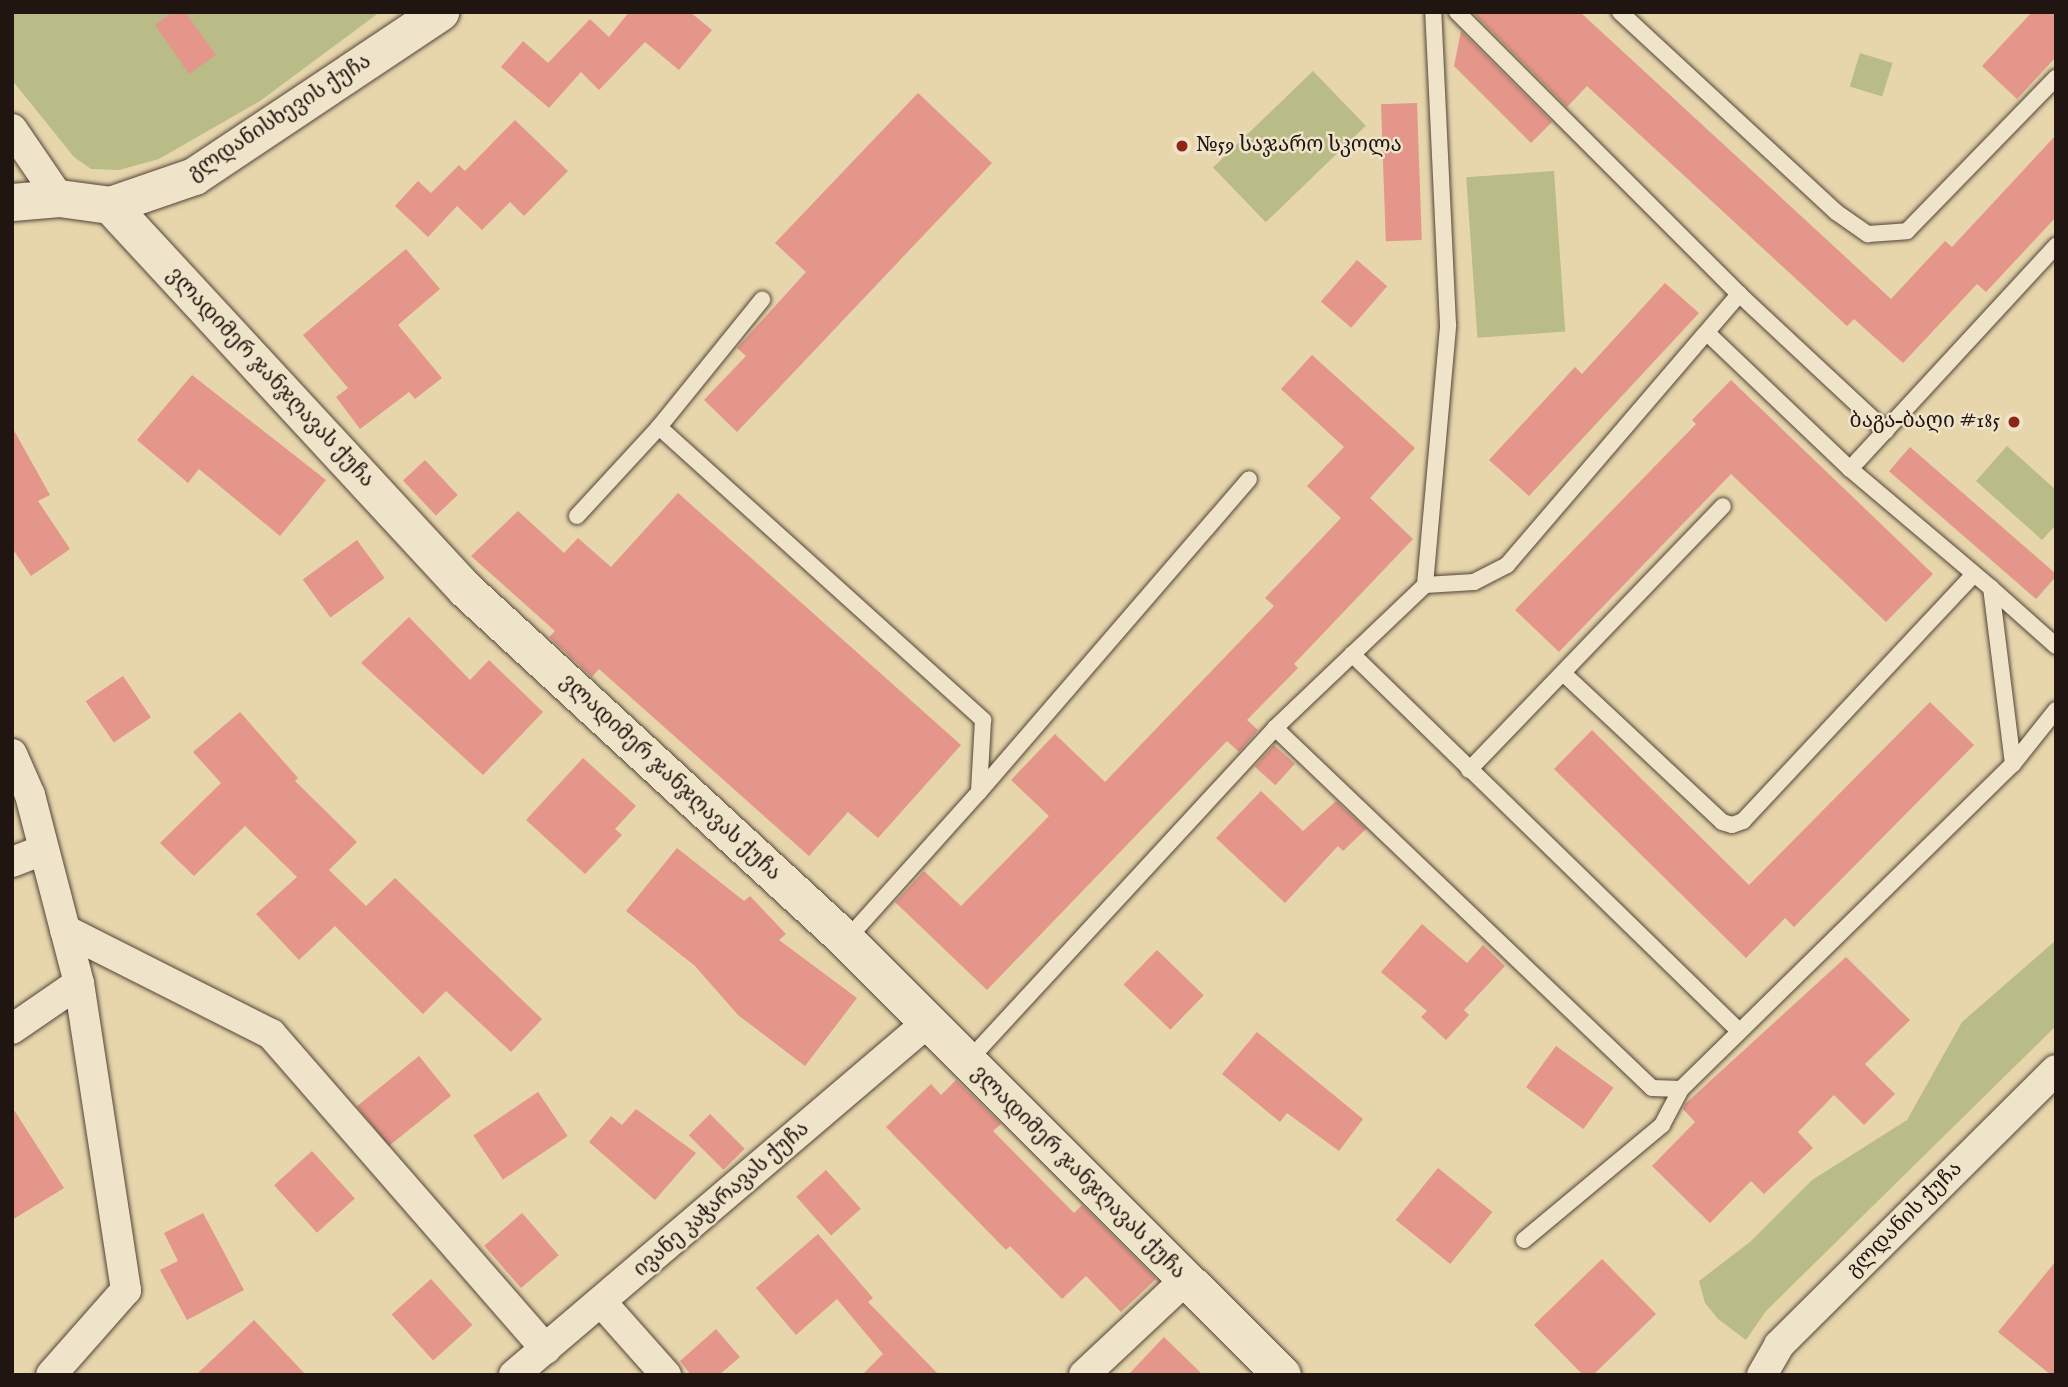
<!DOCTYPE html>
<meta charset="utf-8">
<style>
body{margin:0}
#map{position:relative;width:2068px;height:1387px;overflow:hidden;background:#e7d5ac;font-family:"IM FELL English","Noto Serif Georgian",serif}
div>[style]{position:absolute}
.green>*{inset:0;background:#b9bc87;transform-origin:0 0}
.building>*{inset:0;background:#e39689;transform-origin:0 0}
.roads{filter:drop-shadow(0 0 2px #524538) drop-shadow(0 0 2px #524538)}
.service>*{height:16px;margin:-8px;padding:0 8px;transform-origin:8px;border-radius:8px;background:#efe4c9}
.minor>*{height:30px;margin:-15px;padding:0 15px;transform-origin:15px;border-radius:15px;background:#efe4c9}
.tertiary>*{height:37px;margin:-18.5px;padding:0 18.5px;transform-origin:18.5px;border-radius:18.5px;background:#efe4c9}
.dots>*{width:19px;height:19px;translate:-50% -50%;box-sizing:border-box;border:4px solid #efe4c9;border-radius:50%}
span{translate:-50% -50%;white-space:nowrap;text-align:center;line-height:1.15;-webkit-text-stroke:5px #efe4c9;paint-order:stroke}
.street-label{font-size:21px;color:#211511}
.poi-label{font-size:21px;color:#211511}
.left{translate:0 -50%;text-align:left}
.right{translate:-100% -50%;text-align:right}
.frame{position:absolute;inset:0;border:14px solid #211511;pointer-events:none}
</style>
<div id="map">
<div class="green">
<div style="clip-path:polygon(12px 12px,380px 12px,260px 101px,159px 159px,119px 170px,91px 169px,74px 157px,12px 80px)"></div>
<div style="left:1860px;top:53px;width:34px;height:35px;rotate:17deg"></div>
<div style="left:1313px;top:71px;width:76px;height:139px;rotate:46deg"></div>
<div style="left:1554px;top:171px;width:161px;height:88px;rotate:86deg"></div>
<div style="clip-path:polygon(2007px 446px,2056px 490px,2056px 525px,2042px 540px,1976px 481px)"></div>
<div style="clip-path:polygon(2056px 940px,2056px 1026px,1766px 1311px,1746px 1340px,1718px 1319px,1705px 1303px,1699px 1281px,1750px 1242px,1812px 1180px,1907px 1120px,1962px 1022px)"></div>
</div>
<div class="building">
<div style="clip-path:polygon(173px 12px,185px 12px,216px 55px,189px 74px,155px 25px)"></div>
<div style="clip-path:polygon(629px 12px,690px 12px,712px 30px,679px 70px,645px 42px,599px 90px,581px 72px,549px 108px,501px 67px,523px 41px,548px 63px,590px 19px,609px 37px)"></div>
<div style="clip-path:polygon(1472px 12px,1580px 12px,1891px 299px,1945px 241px,1952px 247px,2056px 135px,2056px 217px,1986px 292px,1977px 284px,1903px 363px,1854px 319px,1847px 326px,1587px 86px,1567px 107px)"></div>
<div style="clip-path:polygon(2032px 12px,2056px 12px,2056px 57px,2017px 99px,1982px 66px)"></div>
<div style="clip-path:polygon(1461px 31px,1552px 122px,1531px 143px,1454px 66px)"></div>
<div style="clip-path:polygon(918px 93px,992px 163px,737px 432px,704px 400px,746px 356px,737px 348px,806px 272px,775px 243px)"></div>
<div style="left:1417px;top:103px;width:137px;height:36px;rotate:88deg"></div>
<div style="clip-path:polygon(515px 120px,568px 171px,524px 216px,510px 202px,482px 230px,457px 206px,428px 237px,395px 206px,418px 181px,431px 193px,459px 165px,465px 171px)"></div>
<div style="clip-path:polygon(406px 249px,440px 289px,398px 325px,442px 378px,415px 399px,409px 392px,360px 429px,336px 397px,348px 388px,303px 335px)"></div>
<div style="left:1357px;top:260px;width:40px;height:55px;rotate:41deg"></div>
<div style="clip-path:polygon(1665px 283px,1699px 313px,1529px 496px,1489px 460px,1575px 367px,1582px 374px)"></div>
<div style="clip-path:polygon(1312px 355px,1415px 448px,1370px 498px,1413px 539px,1294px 664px,1298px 668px,1247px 720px,1258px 730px,1239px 752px,1227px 741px,987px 990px,895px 902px,924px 871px,961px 906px,1049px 816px,1011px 780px,1055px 734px,1105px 782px,1274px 606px,1265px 598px,1341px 518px,1307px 486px,1344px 447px,1281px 389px)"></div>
<div style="clip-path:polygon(192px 375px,326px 480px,280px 536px,199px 469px,188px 483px,137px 440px)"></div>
<div style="clip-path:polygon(1731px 380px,1933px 574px,1886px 622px,1731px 474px,1559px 652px,1515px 610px,1696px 424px,1692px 420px)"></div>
<div style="clip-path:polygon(12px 427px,50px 495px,38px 501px,70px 549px,31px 576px,12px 548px)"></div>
<div style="left:1910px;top:447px;width:195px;height:32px;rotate:41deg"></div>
<div style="left:425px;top:460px;width:48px;height:30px;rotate:47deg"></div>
<div style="clip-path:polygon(678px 493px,961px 745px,878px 838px,848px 812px,809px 856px,599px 669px,592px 677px,549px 637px,555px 631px,471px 556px,518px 511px,564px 553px,578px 538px,611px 567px)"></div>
<div style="left:357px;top:540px;width:47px;height:67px;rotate:54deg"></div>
<div style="clip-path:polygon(409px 617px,470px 680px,489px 660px,543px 712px,483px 775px,361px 663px)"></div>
<div style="left:123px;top:676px;width:50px;height:45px;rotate:56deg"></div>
<div style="clip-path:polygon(1930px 702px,1974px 745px,1794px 927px,1785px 918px,1746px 958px,1554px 769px,1592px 730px,1749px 885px)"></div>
<div style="clip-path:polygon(240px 712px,298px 778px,295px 781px,357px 842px,329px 870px,366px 906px,395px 878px,542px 1019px,511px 1052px,446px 991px,423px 1014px,335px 926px,299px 960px,256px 914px,297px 877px,245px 826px,194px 876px,160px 843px,221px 783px,193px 752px)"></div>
<div style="left:1274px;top:745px;width:28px;height:29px;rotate:42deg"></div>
<div style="clip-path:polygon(583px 758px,636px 806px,615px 829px,622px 835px,585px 874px,526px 820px)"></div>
<div style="clip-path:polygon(1261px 791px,1303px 831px,1336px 801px,1366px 829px,1343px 851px,1338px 846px,1285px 903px,1216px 838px)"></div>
<div style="clip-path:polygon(677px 848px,744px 901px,750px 896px,786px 934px,779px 940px,857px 998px,805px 1066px,738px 1015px,695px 966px,626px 911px)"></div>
<div style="clip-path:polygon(1422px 924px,1467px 963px,1483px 945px,1505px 966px,1464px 1010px,1469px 1015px,1446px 1040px,1421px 1017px,1427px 1011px,1381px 972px)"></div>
<div style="left:1157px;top:950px;width:65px;height:48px;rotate:44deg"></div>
<div style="clip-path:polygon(1846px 957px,1910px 1020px,1865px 1064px,1895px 1094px,1864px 1125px,1834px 1095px,1798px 1132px,1813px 1148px,1764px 1194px,1751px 1181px,1710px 1223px,1652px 1166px,1695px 1122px,1683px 1109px,1685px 1104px)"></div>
<div style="clip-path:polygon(1257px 1032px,1363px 1119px,1339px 1151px,1287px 1113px,1280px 1122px,1222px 1074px)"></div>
<div style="left:1556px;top:1046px;width:71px;height:51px;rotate:36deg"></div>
<div style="left:419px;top:1056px;width:51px;height:80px;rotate:51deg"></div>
<div style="clip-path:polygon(956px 1080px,1001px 1124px,993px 1131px,1074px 1213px,1082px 1205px,1156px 1279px,1121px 1312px,1086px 1276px,1062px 1299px,1010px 1246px,1006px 1250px,886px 1127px,931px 1084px,941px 1095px)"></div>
<div style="left:538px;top:1092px;width:53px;height:78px;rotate:56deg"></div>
<div style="clip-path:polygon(12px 1107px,64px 1188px,12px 1220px)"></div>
<div style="clip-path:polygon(636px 1109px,696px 1153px,655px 1200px,589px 1142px,611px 1116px,622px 1125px)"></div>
<div style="left:710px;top:1114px;width:49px;height:30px;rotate:45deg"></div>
<div style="left:312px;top:1151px;width:64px;height:51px;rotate:48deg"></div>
<div style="left:1438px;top:1168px;width:70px;height:67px;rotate:39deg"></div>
<div style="left:826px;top:1170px;width:52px;height:40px;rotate:48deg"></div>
<div style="clip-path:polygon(203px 1213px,244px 1290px,187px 1320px,160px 1270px,178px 1261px,164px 1233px)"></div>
<div style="left:522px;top:1213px;width:56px;height:50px;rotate:49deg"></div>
<div style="clip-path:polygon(818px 1234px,873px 1298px,868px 1302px,939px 1375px,862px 1375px,883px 1354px,837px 1299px,796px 1335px,756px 1288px)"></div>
<div style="clip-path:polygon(1602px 1259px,1656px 1314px,1593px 1375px,1583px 1375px,1534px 1325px)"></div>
<div style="clip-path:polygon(2056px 1261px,2056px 1375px,2051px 1375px,1998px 1332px)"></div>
<div style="left:431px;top:1279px;width:62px;height:53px;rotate:48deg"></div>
<div style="clip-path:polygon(254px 1320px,306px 1375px,196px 1375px)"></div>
<div style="clip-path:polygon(716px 1329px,740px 1357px,719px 1375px,691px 1375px,680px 1361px)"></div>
<div style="clip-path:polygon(1164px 1337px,1203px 1375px,1128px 1375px)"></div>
</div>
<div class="roads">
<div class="service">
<div style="left:1620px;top:12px;width:294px;rotate:42.8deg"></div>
<div style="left:1836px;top:212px;width:39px;rotate:35deg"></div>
<div style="left:1868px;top:234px;width:39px;rotate:-4deg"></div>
<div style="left:1907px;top:231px;width:214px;rotate:-45.8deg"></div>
<div style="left:1739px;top:294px;width:201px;rotate:43deg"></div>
<div style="left:659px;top:427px;width:164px;rotate:-51deg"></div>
<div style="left:1850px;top:469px;width:304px;rotate:-47.3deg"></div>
<div style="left:577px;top:516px;width:121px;rotate:-47.3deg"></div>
<div style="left:659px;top:427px;width:437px;rotate:42.1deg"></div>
<div style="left:983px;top:720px;width:72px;rotate:93.2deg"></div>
<div style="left:979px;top:792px;width:199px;rotate:131.9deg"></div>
<div style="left:1425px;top:585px;width:261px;rotate:-84.9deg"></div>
<div style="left:1448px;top:325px;width:313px;rotate:-92.7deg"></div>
<div style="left:1991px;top:588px;width:87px;rotate:41.7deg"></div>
<div style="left:1352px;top:654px;width:540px;rotate:44.25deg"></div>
<div style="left:1563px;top:673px;width:218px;rotate:43.1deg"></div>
<div style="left:1722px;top:822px;width:10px;rotate:17deg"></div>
<div style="left:1732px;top:825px;width:12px;rotate:-20deg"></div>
<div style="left:1743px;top:821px;width:338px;rotate:-46.9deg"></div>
<div style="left:1275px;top:728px;width:521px;rotate:43.68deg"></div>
<div style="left:1652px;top:1088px;width:29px;rotate:2deg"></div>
<div style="left:1681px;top:1089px;width:465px;rotate:-44.4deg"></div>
<div style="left:2013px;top:764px;width:177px;rotate:-97.1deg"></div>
<div style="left:1991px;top:588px;width:185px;rotate:-139.8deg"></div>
<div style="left:1850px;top:469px;width:196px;rotate:-136.4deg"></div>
<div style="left:2013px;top:764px;width:69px;rotate:-51.5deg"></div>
<div style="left:1469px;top:770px;width:366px;rotate:-46.1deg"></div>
<div style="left:979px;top:792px;width:413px;rotate:-49.2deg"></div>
<div style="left:968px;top:1061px;width:453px;rotate:-47.3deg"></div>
<div style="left:1275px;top:728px;width:207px;rotate:-43.6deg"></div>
<div style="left:1425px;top:585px;width:49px;rotate:-3.5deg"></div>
<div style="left:1474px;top:582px;width:37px;rotate:-27deg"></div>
<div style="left:1507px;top:565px;width:357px;rotate:-49.4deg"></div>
<div style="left:1739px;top:294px;width:399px;rotate:-135deg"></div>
<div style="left:1524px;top:1240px;width:180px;rotate:-39.8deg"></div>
<div style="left:1662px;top:1125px;width:41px;rotate:-62.2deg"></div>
</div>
<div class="minor">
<div style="left:12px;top:129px;width:83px;rotate:55.7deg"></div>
<div style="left:12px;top:754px;width:45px;rotate:66.3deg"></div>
<div style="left:30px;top:795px;width:194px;rotate:75.4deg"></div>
<div style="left:79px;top:983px;width:311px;rotate:81.3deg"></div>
<div style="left:126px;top:1290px;width:113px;rotate:131.4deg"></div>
<div style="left:12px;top:862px;width:34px;rotate:-21deg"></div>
<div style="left:65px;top:930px;width:231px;rotate:26.8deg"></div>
<div style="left:271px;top:1034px;width:418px;rotate:48.9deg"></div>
<div style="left:12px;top:1029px;width:81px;rotate:-34.5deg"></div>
<div style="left:603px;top:1304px;width:95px;rotate:48.4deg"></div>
<div style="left:514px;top:1375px;width:544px;rotate:-40.45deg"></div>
<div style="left:1084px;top:1375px;width:137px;rotate:-43.2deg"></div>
<div style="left:1762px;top:1375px;width:34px;rotate:-60deg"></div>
<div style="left:1779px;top:1345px;width:390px;rotate:-44.8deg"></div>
</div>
<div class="tertiary">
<div style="left:12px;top:202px;width:47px;rotate:-4.9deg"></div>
<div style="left:59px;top:198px;width:51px;rotate:7.8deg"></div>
<div style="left:110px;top:205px;width:523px;rotate:47.25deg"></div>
<div style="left:465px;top:589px;width:518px;rotate:42.65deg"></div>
<div style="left:846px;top:940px;width:616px;rotate:44.93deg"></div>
<div style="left:110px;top:205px;width:89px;rotate:-19deg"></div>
<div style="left:194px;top:176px;width:296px;rotate:-33.7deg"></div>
</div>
</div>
<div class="dots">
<div style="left:1182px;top:146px;background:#8f2418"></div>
<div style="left:2014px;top:422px;background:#8f2418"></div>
</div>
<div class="street-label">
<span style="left:280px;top:118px;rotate:-33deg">გლდანისხევის ქუჩა</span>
<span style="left:270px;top:378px;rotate:47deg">ვლადიმერ ჯანჯღავას ქუჩა</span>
<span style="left:670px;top:778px;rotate:43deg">ვლადიმერ ჯანჯღავას ქუჩა</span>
<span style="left:1078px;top:1173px;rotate:45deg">ვლადიმერ ჯანჯღავას ქუჩა</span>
<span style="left:722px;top:1200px;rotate:-41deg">ივანე კაჭარავას ქუჩა</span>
<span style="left:1905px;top:1220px;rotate:-45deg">გლდანის ქუჩა</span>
</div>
<div class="poi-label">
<span class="left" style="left:1196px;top:146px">№59 საჯარო სკოლა</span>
<span class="right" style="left:2000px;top:422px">ბაგა–ბაღი #185</span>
</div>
<div class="frame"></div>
</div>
